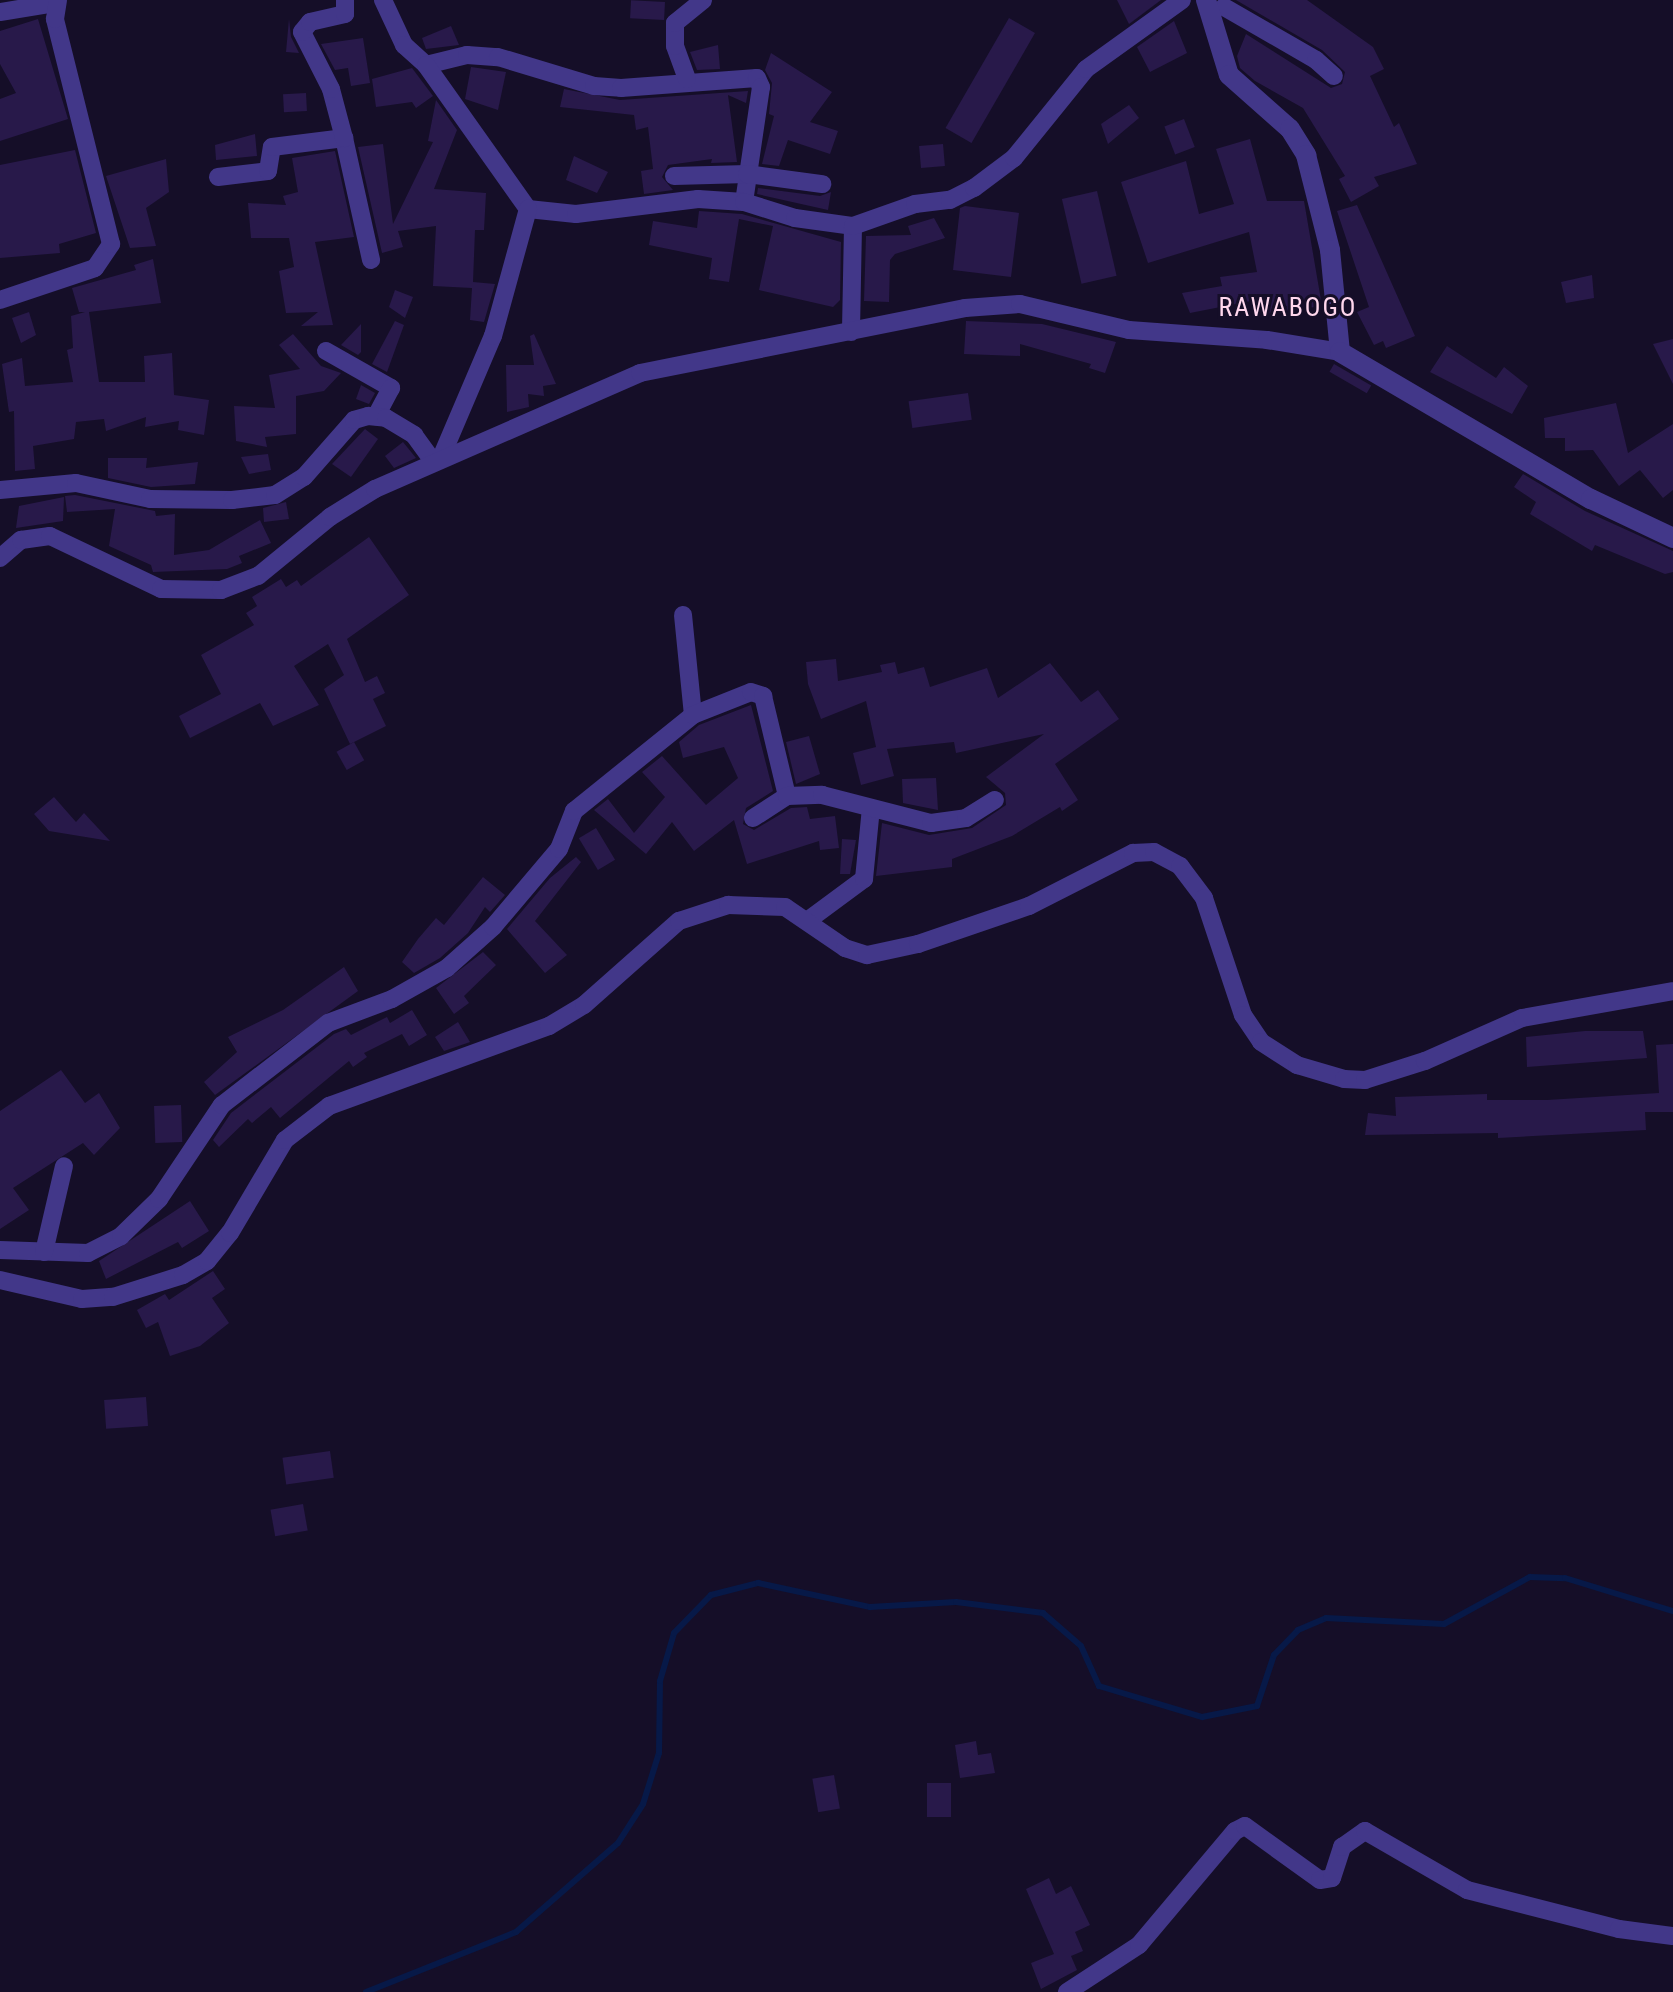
<!DOCTYPE html>
<style>
body{margin:0}
#map{position:relative;width:1673px;height:1992px;overflow:hidden;background:#150e28;font-family:"Roboto Condensed",sans-serif}
div>[style]{position:absolute}
.stream>*{height:6px;margin:-3px;padding:0 3px;transform-origin:3px;border-radius:3px;background:#071948}
.building>*{inset:0;background:#28194a;transform-origin:0 0}
.minor>*{height:18px;margin:-9px;padding:0 9px;transform-origin:9px;border-radius:9px;background:#423789}
.tertiary>*{height:20px;margin:-10px;padding:0 10px;transform-origin:10px;border-radius:10px;background:#423789}
span{translate:-50% -50%;white-space:nowrap;text-align:center;line-height:1.15;-webkit-text-stroke:6px #150e28;paint-order:stroke}
.quarter-label{font-size:26px;color:#ffd7ed;letter-spacing:2px}
</style>
<div id="map">
<div class="stream">
<div style="left:366px;top:1992px;width:162px;rotate:-21.8deg"></div>
<div style="left:516px;top:1932px;width:135px;rotate:-41.1deg"></div>
<div style="left:618px;top:1843px;width:46px;rotate:-57.3deg"></div>
<div style="left:643px;top:1804px;width:53px;rotate:-72.6deg"></div>
<div style="left:659px;top:1753px;width:72px;rotate:-89.2deg"></div>
<div style="left:660px;top:1681px;width:50px;rotate:-73.7deg"></div>
<div style="left:674px;top:1633px;width:53px;rotate:-45.8deg"></div>
<div style="left:711px;top:1595px;width:49px;rotate:-14.3deg"></div>
<div style="left:758px;top:1583px;width:115px;rotate:12.1deg"></div>
<div style="left:870px;top:1607px;width:86px;rotate:-3.3deg"></div>
<div style="left:956px;top:1602px;width:88px;rotate:7.2deg"></div>
<div style="left:1043px;top:1613px;width:50px;rotate:41deg"></div>
<div style="left:1081px;top:1646px;width:44px;rotate:65.8deg"></div>
<div style="left:1099px;top:1686px;width:108px;rotate:16.8deg"></div>
<div style="left:1202px;top:1717px;width:56px;rotate:-11.3deg"></div>
<div style="left:1257px;top:1706px;width:54px;rotate:-71.6deg"></div>
<div style="left:1274px;top:1655px;width:35px;rotate:-46deg"></div>
<div style="left:1298px;top:1630px;width:30px;rotate:-23deg"></div>
<div style="left:1326px;top:1618px;width:118px;rotate:2.9deg"></div>
<div style="left:1444px;top:1624px;width:98px;rotate:-28.7deg"></div>
<div style="left:1530px;top:1577px;width:35px;rotate:2deg"></div>
<div style="left:1565px;top:1578px;width:113px;rotate:17deg"></div>
</div>
<div class="building">
<div style="clip-path:polygon(1117px 0,1161px 0,1129px 24px)"></div>
<div style="clip-path:polygon(1236px 0,1307px 0,1373px 47px,1384px 69px,1370px 76px,1394px 127px,1399px 123px,1417px 164px,1374px 177px,1379px 186px,1351px 202px,1339px 179px,1345px 176px,1303px 108px,1255px 81px,1240px 68px,1237px 56px,1246px 34px,1331px 88px,1342px 84px,1345px 72px,1322px 50px)"></div>
<div style="left:665px;top:2px;width:18px;height:34px;rotate:93deg"></div>
<div style="left:1009px;top:18px;width:30px;height:127px;rotate:30deg"></div>
<div style="clip-path:polygon(38px 19px,68px 119px,0 141px,0 99px,16px 93px,0 64px,0 31px)"></div>
<div style="clip-path:polygon(289px 19px,291px 37px,299px 53px,286px 52px)"></div>
<div style="clip-path:polygon(1174px 21px,1187px 53px,1150px 72px,1137px 47px)"></div>
<div style="clip-path:polygon(451px 26px,459px 45px,426px 49px,422px 38px)"></div>
<div style="clip-path:polygon(363px 38px,370px 83px,351px 86px,348px 68px,335px 70px,321px 44px)"></div>
<div style="clip-path:polygon(718px 45px,720px 69px,697px 70px,690px 52px)"></div>
<div style="clip-path:polygon(771px 53px,832px 92px,810px 122px,838px 131px,830px 154px,788px 140px,779px 166px,762px 164px,774px 116px,769px 114px,772px 83px,765px 70px)"></div>
<div style="clip-path:polygon(471px 67px,506px 72px,498px 110px,465px 99px)"></div>
<div style="clip-path:polygon(412px 68px,433px 96px,416px 108px,412px 102px,376px 107px,372px 79px)"></div>
<div style="clip-path:polygon(564px 89px,620px 100px,748px 91px,746px 103px,728px 95px,737px 162px,711px 163px,712px 159px,668px 165px,662px 177px,673px 190px,644px 194px,641px 171px,653px 169px,648px 127px,636px 130px,634px 115px,560px 107px)"></div>
<div style="left:306px;top:93px;width:18px;height:23px;rotate:87deg"></div>
<div style="clip-path:polygon(436px 100px,457px 130px,434px 189px,486px 193px,484px 230px,475px 230px,473px 282px,495px 284px,484px 322px,470px 320px,472px 288px,433px 286px,436px 226px,398px 231px,403px 247px,382px 253px,358px 147px,383px 144px,393px 224px,433px 142px,428px 141px)"></div>
<div style="clip-path:polygon(1129px 105px,1139px 118px,1108px 144px,1101px 124px)"></div>
<div style="left:1184px;top:119px;width:30px;height:21px;rotate:69deg"></div>
<div style="clip-path:polygon(255px 134px,257px 156px,216px 160px,215px 145px)"></div>
<div style="clip-path:polygon(1250px 139px,1267px 201px,1304px 201px,1322px 306px,1264px 314px,1261px 299px,1190px 313px,1182px 293px,1222px 286px,1220px 277px,1257px 272px,1249px 232px,1148px 263px,1121px 182px,1186px 161px,1199px 214px,1234px 204px,1216px 149px)"></div>
<div style="left:943px;top:144px;width:22px;height:24px;rotate:85deg"></div>
<div style="clip-path:polygon(75px 150px,96px 233px,59px 244px,60px 253px,0 258px,0 165px)"></div>
<div style="clip-path:polygon(335px 151px,354px 237px,315px 242px,333px 325px,301px 326px,318px 312px,286px 313px,279px 271px,294px 267px,289px 238px,251px 238px,248px 203px,286px 205px,283px 196px,298px 192px,292px 158px)"></div>
<div style="clip-path:polygon(574px 156px,608px 172px,597px 193px,566px 180px)"></div>
<div style="clip-path:polygon(166px 159px,169px 192px,146px 208px,156px 246px,130px 248px,106px 176px)"></div>
<div style="clip-path:polygon(758px 188px,820px 196px,831px 192px,828px 210px,757px 194px)"></div>
<div style="left:1097px;top:191px;width:87px;height:36px;rotate:77deg"></div>
<div style="clip-path:polygon(1357px 205px,1415px 336px,1386px 348px,1383px 341px,1374px 345px,1357px 312px,1369px 307px,1337px 211px)"></div>
<div style="clip-path:polygon(965px 206px,1019px 213px,1011px 277px,953px 270px,960px 208px)"></div>
<div style="clip-path:polygon(699px 211px,742px 214px,841px 242px,840px 300px,833px 307px,759px 290px,773px 226px,739px 219px,729px 282px,709px 279px,712px 258px,649px 245px,653px 221px,697px 228px)"></div>
<div style="clip-path:polygon(934px 218px,945px 238px,895px 254px,890px 260px,889px 302px,864px 301px,866px 236px,911px 235px,908px 226px)"></div>
<div style="clip-path:polygon(153px 259px,161px 303px,89px 312px,99px 382px,145px 382px,144px 356px,172px 353px,174px 395px,209px 400px,204px 435px,178px 430px,179px 421px,145px 427px,146px 417px,106px 431px,104px 419px,76px 422px,74px 439px,33px 446px,35px 469px,15px 471px,14px 411px,9px 412px,2px 364px,22px 358px,25px 386px,73px 382px,67px 350px,73px 348px,71px 316px,85px 312px,79px 312px,72px 288px,136px 270px,134px 265px)"></div>
<div style="clip-path:polygon(1592px 275px,1594px 298px,1566px 303px,1561px 282px)"></div>
<div style="clip-path:polygon(395px 290px,413px 297px,405px 318px,389px 307px)"></div>
<div style="clip-path:polygon(29px 312px,36px 335px,21px 343px,12px 318px)"></div>
<div style="clip-path:polygon(395px 321px,404px 325px,387px 372px,372px 364px)"></div>
<div style="clip-path:polygon(966px 321px,1042px 324px,1116px 342px,1105px 373px,1089px 368px,1091px 364px,1020px 344px,1020px 356px,964px 354px)"></div>
<div style="clip-path:polygon(361px 324px,361px 352px,358px 355px,341px 345px)"></div>
<div style="clip-path:polygon(293px 334px,321px 366px,341px 373px,324px 391px,296px 396px,296px 434px,265px 437px,267px 447px,236px 441px,234px 406px,275px 408px,269px 375px,300px 369px,279px 345px)"></div>
<div style="clip-path:polygon(534px 334px,556px 384px,543px 386px,544px 396px,528px 394px,529px 407px,507px 412px,506px 365px,534px 365px,530px 336px)"></div>
<div style="clip-path:polygon(1673px 339px,1673px 384px,1653px 344px)"></div>
<div style="clip-path:polygon(1447px 346px,1496px 378px,1504px 367px,1528px 386px,1512px 414px,1430px 372px)"></div>
<div style="left:1334px;top:364px;width:43px;height:9px;rotate:30deg"></div>
<div style="clip-path:polygon(361px 385px,375px 393px,369px 404px,356px 399px)"></div>
<div style="left:968px;top:393px;width:27px;height:60px;rotate:82deg"></div>
<div style="clip-path:polygon(1616px 403px,1628px 453px,1673px 424px,1673px 490px,1663px 498px,1640px 470px,1619px 486px,1593px 450px,1565px 451px,1565px 438px,1545px 438px,1544px 418px)"></div>
<div style="clip-path:polygon(365px 429px,378px 439px,351px 477px,332px 464px)"></div>
<div style="clip-path:polygon(403px 442px,416px 458px,394px 468px,385px 456px)"></div>
<div style="clip-path:polygon(268px 454px,271px 470px,249px 474px,241px 457px)"></div>
<div style="clip-path:polygon(108px 458px,147px 458px,146px 468px,198px 462px,195px 484px,151px 487px,108px 478px)"></div>
<div style="clip-path:polygon(1523px 474px,1585px 511px,1673px 551px,1673px 572px,1665px 574px,1595px 545px,1592px 551px,1530px 514px,1536px 502px,1514px 487px)"></div>
<div style="clip-path:polygon(75px 495px,155px 511px,156px 516px,175px 514px,174px 555px,209px 550px,260px 520px,271px 543px,239px 556px,242px 563px,227px 569px,153px 572px,151px 565px,109px 546px,115px 509px,67px 512px,65px 496px)"></div>
<div style="clip-path:polygon(64px 497px,63px 521px,16px 528px,19px 506px)"></div>
<div style="clip-path:polygon(286px 502px,289px 519px,264px 522px,263px 508px)"></div>
<div style="clip-path:polygon(369px 537px,409px 595px,347px 639px,365px 682px,377px 676px,385px 693px,373px 699px,386px 726px,350px 744px,324px 689px,344px 675px,328px 644px,294px 666px,319px 705px,273px 726px,260px 703px,190px 738px,179px 716px,221px 694px,201px 655px,254px 625px,246px 613px,257px 606px,252px 597px,281px 579px,286px 587px,297px 580px,301px 586px)"></div>
<div style="clip-path:polygon(836px 659px,838px 681px,882px 672px,880px 665px,895px 662px,898px 674px,924px 667px,930px 687px,987px 668px,998px 698px,1050px 663px,1081px 702px,1098px 690px,1119px 719px,1055px 764px,1078px 800px,1062px 811px,1060px 807px,1012px 836px,952px 859px,952px 867px,876px 876px,882px 823px,929px 835px,972px 828px,1006px 805px,1005px 793px,986px 777px,1044px 734px,956px 753px,954px 742px,887px 749px,894px 776px,861px 785px,853px 753px,876px 747px,866px 701px,821px 719px,808px 684px,806px 662px)"></div>
<div style="clip-path:polygon(751px 705px,773px 791px,746px 808px,743px 824px,754px 830px,791px 808px,807px 807px,810px 819px,835px 816px,839px 848px,820px 850px,819px 841px,747px 864px,734px 820px,694px 851px,672px 822px,646px 854px,594px 810px,608px 799px,634px 833px,665px 797px,642px 772px,662px 756px,706px 805px,738px 778px,724px 747px,683px 758px,679px 742px,699px 725px)"></div>
<div style="clip-path:polygon(809px 736px,820px 774px,796px 784px,786px 742px)"></div>
<div style="left:354px;top:742px;width:21px;height:20px;rotate:61deg"></div>
<div style="clip-path:polygon(936px 778px,938px 810px,903px 803px,902px 779px)"></div>
<div style="clip-path:polygon(54px 797px,76px 822px,84px 813px,110px 841px,49px 831px,34px 814px)"></div>
<div style="left:596px;top:828px;width:37px;height:20px;rotate:59deg"></div>
<div style="clip-path:polygon(842px 839px,856px 840px,850px 874px,840px 874px)"></div>
<div style="clip-path:polygon(576px 857px,581px 862px,535px 921px,567px 955px,545px 973px,507px 929px,550px 878px)"></div>
<div style="clip-path:polygon(483px 877px,505px 895px,490px 912px,485px 907px,468px 933px,440px 958px,414px 973px,402px 962px,418px 939px,436px 918px,444px 925px)"></div>
<div style="clip-path:polygon(483px 952px,496px 965px,464px 996px,469px 1003px,454px 1014px,436px 988px)"></div>
<div style="clip-path:polygon(344px 967px,358px 991px,215px 1095px,204px 1082px,237px 1052px,228px 1037px,283px 1010px)"></div>
<div style="clip-path:polygon(412px 1010px,427px 1035px,409px 1046px,402px 1034px,364px 1053px,367px 1057px,353px 1067px,349px 1061px,280px 1118px,271px 1107px,252px 1123px,248px 1119px,219px 1147px,213px 1140px,231px 1113px,334px 1034px,346px 1029px,351px 1035px,387px 1017px,390px 1023px)"></div>
<div style="clip-path:polygon(458px 1022px,470px 1042px,444px 1051px,435px 1037px)"></div>
<div style="clip-path:polygon(1585px 1031px,1643px 1031px,1647px 1058px,1527px 1067px,1526px 1037px)"></div>
<div style="clip-path:polygon(1673px 1044px,1673px 1112px,1645px 1112px,1646px 1130px,1498px 1138px,1498px 1133px,1365px 1135px,1368px 1113px,1396px 1116px,1395px 1097px,1487px 1094px,1487px 1100px,1547px 1100px,1659px 1093px,1656px 1045px)"></div>
<div style="clip-path:polygon(61px 1070px,85px 1103px,99px 1093px,120px 1128px,94px 1155px,83px 1143px,13px 1188px,29px 1210px,0 1229px,0 1111px)"></div>
<div style="left:181px;top:1105px;width:37px;height:27px;rotate:88deg"></div>
<div style="clip-path:polygon(190px 1201px,209px 1231px,182px 1248px,178px 1242px,106px 1279px,99px 1261px)"></div>
<div style="clip-path:polygon(213px 1271px,225px 1289px,212px 1298px,229px 1323px,200px 1346px,170px 1356px,158px 1322px,146px 1328px,137px 1310px,165px 1294px,169px 1300px)"></div>
<div style="left:146px;top:1397px;width:29px;height:42px;rotate:86deg"></div>
<div style="left:330px;top:1451px;width:27px;height:48px;rotate:82deg"></div>
<div style="left:303px;top:1504px;width:27px;height:33px;rotate:80deg"></div>
<div style="clip-path:polygon(976px 1741px,978px 1755px,991px 1753px,995px 1773px,960px 1778px,955px 1745px)"></div>
<div style="left:834px;top:1775px;width:34px;height:22px;rotate:80deg"></div>
<div style="left:927px;top:1783px;width:24px;height:34px"></div>
<div style="clip-path:polygon(1049px 1878px,1056px 1894px,1071px 1886px,1090px 1925px,1075px 1932px,1083px 1951px,1071px 1956px,1077px 1970px,1041px 1989px,1031px 1963px,1054px 1954px,1026px 1889px)"></div>
</div>
<div class="minor">
<div style="left:383px;top:0;width:50px;rotate:65deg"></div>
<div style="left:404px;top:45px;width:30px;rotate:42deg"></div>
<div style="left:426px;top:65px;width:42px;rotate:-13.7deg"></div>
<div style="left:467px;top:55px;width:31px;rotate:4deg"></div>
<div style="left:498px;top:57px;width:100px;rotate:16.8deg"></div>
<div style="left:594px;top:86px;width:27px;rotate:4deg"></div>
<div style="left:621px;top:88px;width:136px;rotate:-4.2deg"></div>
<div style="left:757px;top:78px;width:10px;rotate:66deg"></div>
<div style="left:761px;top:87px;width:116px;rotate:98.4deg"></div>
<div style="left:1224px;top:7px;width:106px;rotate:29.9deg"></div>
<div style="left:1316px;top:60px;width:24px;rotate:42deg"></div>
<div style="left:0;top:12px;width:57px;rotate:-9.1deg"></div>
<div style="left:426px;top:65px;width:176px;rotate:54.7deg"></div>
<div style="left:528px;top:209px;width:48px;rotate:5.9deg"></div>
<div style="left:576px;top:214px;width:123px;rotate:-7deg"></div>
<div style="left:698px;top:199px;width:46px;rotate:3.7deg"></div>
<div style="left:744px;top:202px;width:53px;rotate:17.4deg"></div>
<div style="left:795px;top:218px;width:59px;rotate:7.9deg"></div>
<div style="left:853px;top:226px;width:106px;rotate:91.1deg"></div>
<div style="left:687px;top:79px;width:35px;rotate:-110deg"></div>
<div style="left:675px;top:46px;width:23px;rotate:-90deg"></div>
<div style="left:675px;top:23px;width:36px;rotate:-39deg"></div>
<div style="left:344px;top:138px;width:125px;rotate:77.5deg"></div>
<div style="left:674px;top:176px;width:73px;rotate:-1.6deg"></div>
<div style="left:747px;top:174px;width:76px;rotate:7.6deg"></div>
<div style="left:218px;top:177px;width:50px;rotate:-6.8deg"></div>
<div style="left:268px;top:171px;width:24px;rotate:-81deg"></div>
<div style="left:272px;top:147px;width:73px;rotate:-7.1deg"></div>
<div style="left:344px;top:138px;width:51px;rotate:-104.9deg"></div>
<div style="left:331px;top:89px;width:64px;rotate:-117deg"></div>
<div style="left:302px;top:32px;width:13px;rotate:-51deg"></div>
<div style="left:310px;top:22px;width:36px;rotate:-13deg"></div>
<div style="left:345px;top:14px;width:14px;rotate:-90deg"></div>
<div style="left:853px;top:226px;width:66px;rotate:-19.5deg"></div>
<div style="left:915px;top:204px;width:35px;rotate:-7deg"></div>
<div style="left:950px;top:200px;width:27px;rotate:-27deg"></div>
<div style="left:974px;top:188px;width:50px;rotate:-36.9deg"></div>
<div style="left:1014px;top:158px;width:114px;rotate:-51deg"></div>
<div style="left:1086px;top:69px;width:118px;rotate:-35.7deg"></div>
<div style="left:0;top:300px;width:100px;rotate:-18.6deg"></div>
<div style="left:95px;top:268px;width:29px;rotate:-56deg"></div>
<div style="left:111px;top:244px;width:232px;rotate:-104deg"></div>
<div style="left:55px;top:19px;width:19px;rotate:-81deg"></div>
<div style="left:326px;top:351px;width:75px;rotate:29.6deg"></div>
<div style="left:391px;top:388px;width:32px;rotate:118deg"></div>
<div style="left:440px;top:460px;width:135px;rotate:-66.9deg"></div>
<div style="left:493px;top:336px;width:132px;rotate:-74.6deg"></div>
<div style="left:0;top:490px;width:76px;rotate:-5.3deg"></div>
<div style="left:76px;top:483px;width:76px;rotate:12.2deg"></div>
<div style="left:150px;top:499px;width:82px;rotate:0.7deg"></div>
<div style="left:232px;top:500px;width:43px;rotate:-6.6deg"></div>
<div style="left:275px;top:495px;width:34px;rotate:-32deg"></div>
<div style="left:304px;top:477px;width:76px;rotate:-48.7deg"></div>
<div style="left:354px;top:420px;width:15px;rotate:-16deg"></div>
<div style="left:368px;top:416px;width:18px;rotate:6deg"></div>
<div style="left:386px;top:418px;width:33px;rotate:31deg"></div>
<div style="left:414px;top:435px;width:34px;rotate:54deg"></div>
<div style="left:0;top:558px;width:28px;rotate:-41deg"></div>
<div style="left:21px;top:540px;width:29px;rotate:-8deg"></div>
<div style="left:50px;top:536px;width:123px;rotate:25.5deg"></div>
<div style="left:161px;top:589px;width:60px;rotate:1deg"></div>
<div style="left:221px;top:590px;width:40px;rotate:-21deg"></div>
<div style="left:258px;top:576px;width:93px;rotate:-39.3deg"></div>
<div style="left:330px;top:517px;width:53px;rotate:-31.9deg"></div>
<div style="left:375px;top:489px;width:289px;rotate:-23.6deg"></div>
<div style="left:640px;top:373px;width:331px;rotate:-11.3deg"></div>
<div style="left:965px;top:308px;width:55px;rotate:-4.2deg"></div>
<div style="left:1020px;top:304px;width:112px;rotate:13.4deg"></div>
<div style="left:1129px;top:330px;width:138px;rotate:4.1deg"></div>
<div style="left:1267px;top:340px;width:74px;rotate:9.3deg"></div>
<div style="left:683px;top:615px;width:100px;rotate:84.3deg"></div>
<div style="left:753px;top:818px;width:40px;rotate:-32.9deg"></div>
<div style="left:807px;top:921px;width:71px;rotate:-36.4deg"></div>
<div style="left:864px;top:879px;width:71px;rotate:-84.4deg"></div>
<div style="left:0;top:1250px;width:88px;rotate:2deg"></div>
<div style="left:88px;top:1253px;width:37px;rotate:-27deg"></div>
<div style="left:121px;top:1236px;width:53px;rotate:-44.2deg"></div>
<div style="left:159px;top:1199px;width:113px;rotate:-56.2deg"></div>
<div style="left:222px;top:1105px;width:134px;rotate:-37.7deg"></div>
<div style="left:328px;top:1023px;width:68px;rotate:-20.6deg"></div>
<div style="left:392px;top:999px;width:63px;rotate:-29.4deg"></div>
<div style="left:447px;top:968px;width:62px;rotate:-41.7deg"></div>
<div style="left:493px;top:927px;width:102px;rotate:-49.8deg"></div>
<div style="left:559px;top:849px;width:41px;rotate:-68.5deg"></div>
<div style="left:574px;top:811px;width:153px;rotate:-38.9deg"></div>
<div style="left:693px;top:715px;width:62px;rotate:-21.6deg"></div>
<div style="left:751px;top:692px;width:13px;rotate:18deg"></div>
<div style="left:763px;top:696px;width:103px;rotate:76.5deg"></div>
<div style="left:787px;top:796px;width:35px;rotate:-2deg"></div>
<div style="left:822px;top:795px;width:113px;rotate:14.4deg"></div>
<div style="left:931px;top:823px;width:35px;rotate:-8deg"></div>
<div style="left:966px;top:818px;width:34px;rotate:-32deg"></div>
<div style="left:44px;top:1252px;width:88px;rotate:-76.9deg"></div>
<div style="left:0;top:1280px;width:84px;rotate:13deg"></div>
<div style="left:82px;top:1299px;width:31px;rotate:-4deg"></div>
<div style="left:113px;top:1297px;width:73px;rotate:-17.4deg"></div>
<div style="left:183px;top:1275px;width:28px;rotate:-30deg"></div>
<div style="left:207px;top:1261px;width:36px;rotate:-51deg"></div>
<div style="left:230px;top:1233px;width:108px;rotate:-59.4deg"></div>
<div style="left:285px;top:1140px;width:56px;rotate:-37.7deg"></div>
<div style="left:329px;top:1106px;width:234px;rotate:-20deg"></div>
<div style="left:549px;top:1026px;width:41px;rotate:-31deg"></div>
<div style="left:584px;top:1005px;width:127px;rotate:-41.5deg"></div>
<div style="left:679px;top:921px;width:52px;rotate:-18.1deg"></div>
<div style="left:728px;top:905px;width:57px;rotate:2deg"></div>
<div style="left:785px;top:907px;width:73px;rotate:34.3deg"></div>
<div style="left:845px;top:948px;width:23px;rotate:18deg"></div>
<div style="left:867px;top:955px;width:52px;rotate:-12.2deg"></div>
<div style="left:918px;top:944px;width:117px;rotate:-18.9deg"></div>
<div style="left:1029px;top:906px;width:117px;rotate:-27deg"></div>
<div style="left:1133px;top:853px;width:21px;rotate:-3deg"></div>
<div style="left:1154px;top:852px;width:30px;rotate:28deg"></div>
<div style="left:1180px;top:866px;width:40px;rotate:53deg"></div>
<div style="left:1204px;top:898px;width:123px;rotate:71.6deg"></div>
<div style="left:1243px;top:1015px;width:32px;rotate:56deg"></div>
<div style="left:1261px;top:1042px;width:43px;rotate:32.6deg"></div>
<div style="left:1297px;top:1065px;width:49px;rotate:16.6deg"></div>
<div style="left:1344px;top:1079px;width:21px;rotate:3deg"></div>
<div style="left:1365px;top:1080px;width:63px;rotate:-17.6deg"></div>
<div style="left:1425px;top:1061px;width:106px;rotate:-23.9deg"></div>
<div style="left:1522px;top:1018px;width:153px;rotate:-10.1deg"></div>
<div style="left:1067px;top:1992px;width:86px;rotate:-33.1deg"></div>
<div style="left:1139px;top:1945px;width:149px;rotate:-49.9deg"></div>
<div style="left:1235px;top:1831px;width:11px;rotate:-27deg"></div>
<div style="left:1245px;top:1826px;width:92px;rotate:35.8deg"></div>
<div style="left:1320px;top:1880px;width:12px;rotate:-9deg"></div>
<div style="left:1332px;top:1878px;width:33px;rotate:-72deg"></div>
<div style="left:1342px;top:1847px;width:28px;rotate:-35deg"></div>
<div style="left:1365px;top:1831px;width:118px;rotate:30deg"></div>
<div style="left:1467px;top:1890px;width:157px;rotate:14.4deg"></div>
<div style="left:1619px;top:1929px;width:54px;rotate:7.4deg"></div>
</div>
<div class="tertiary">
<div style="left:1206px;top:0;width:78px;rotate:73deg"></div>
<div style="left:1229px;top:75px;width:81px;rotate:41.5deg"></div>
<div style="left:1290px;top:129px;width:31px;rotate:58deg"></div>
<div style="left:1306px;top:155px;width:98px;rotate:75.8deg"></div>
<div style="left:1330px;top:250px;width:102px;rotate:84.4deg"></div>
<div style="left:1340px;top:352px;width:291px;rotate:30.4deg"></div>
<div style="left:1591px;top:499px;width:91px;rotate:25.4deg"></div>
</div>
<div class="quarter-label">
<span style="left:1288px;top:308px">RAWABOGO</span>
</div>
</div>
